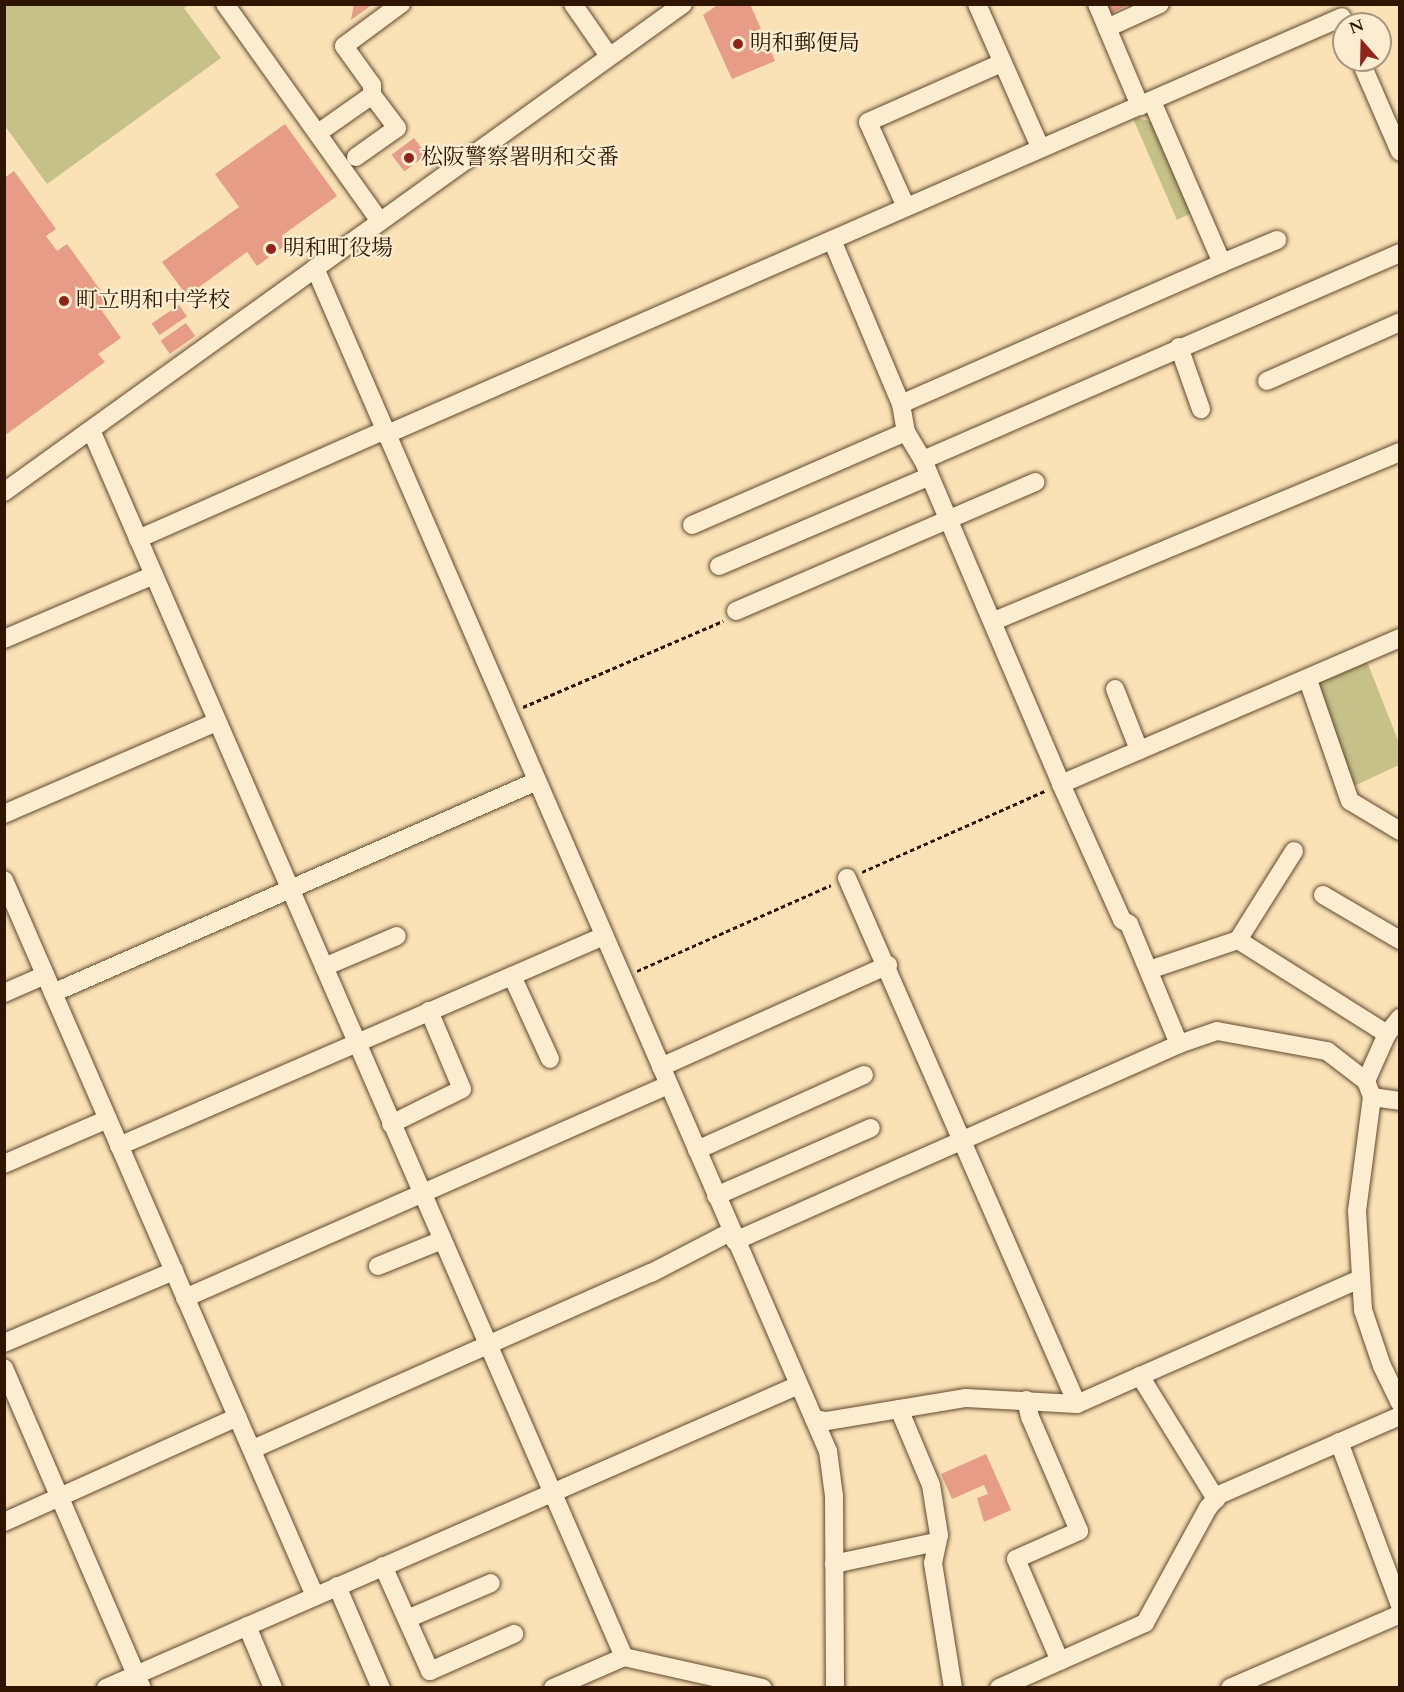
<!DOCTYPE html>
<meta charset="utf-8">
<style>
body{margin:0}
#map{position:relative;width:1404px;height:1692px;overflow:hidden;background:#fae2b6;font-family:Cardo,"Noto Serif JP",serif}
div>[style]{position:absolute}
.green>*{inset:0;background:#c5c189}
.building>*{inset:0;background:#e79c87;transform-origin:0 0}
.path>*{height:3px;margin-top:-1.5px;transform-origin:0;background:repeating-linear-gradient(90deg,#2f1500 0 4.5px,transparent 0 7.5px)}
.roads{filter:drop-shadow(0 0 2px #62482e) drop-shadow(0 0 2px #62482e)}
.minor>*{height:18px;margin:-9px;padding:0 9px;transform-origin:9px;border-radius:9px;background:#fcecd0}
.dots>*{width:16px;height:16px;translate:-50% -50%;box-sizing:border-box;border:3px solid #fcecd0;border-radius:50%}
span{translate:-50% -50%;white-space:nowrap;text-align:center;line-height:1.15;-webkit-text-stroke:4.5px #fcecd0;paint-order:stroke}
.poi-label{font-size:22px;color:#2f1500}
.left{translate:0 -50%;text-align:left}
.frame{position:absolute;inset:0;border:6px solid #2f1500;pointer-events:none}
.north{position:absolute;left:1332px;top:12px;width:60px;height:60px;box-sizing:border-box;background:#fcecd0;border:2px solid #aa967d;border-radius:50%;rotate:340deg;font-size:16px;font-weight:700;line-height:24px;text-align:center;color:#2f1500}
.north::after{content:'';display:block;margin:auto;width:21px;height:27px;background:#8f2418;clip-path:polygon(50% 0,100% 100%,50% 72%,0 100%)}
</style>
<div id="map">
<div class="green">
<div style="clip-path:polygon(4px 5px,189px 5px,184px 8px,221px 58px,47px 184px,5px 126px)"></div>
<div style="clip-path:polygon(1132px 116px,1152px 122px,1193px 212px,1177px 220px)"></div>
<div style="clip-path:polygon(1366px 659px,1399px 743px,1399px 765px,1354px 786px,1317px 681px)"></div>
</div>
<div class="building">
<div style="clip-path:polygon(354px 4px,373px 4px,351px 20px)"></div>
<div style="clip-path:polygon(719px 4px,750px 4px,775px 61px,732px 79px,703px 15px)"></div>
<div style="clip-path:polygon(1105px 4px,1130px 4px,1109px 14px)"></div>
<div style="clip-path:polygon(285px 124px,337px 196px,284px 234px,290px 242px,257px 266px,247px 252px,187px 296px,162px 262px,239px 207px,215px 174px)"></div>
<div style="left:414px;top:138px;width:21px;height:28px;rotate:53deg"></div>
<div style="clip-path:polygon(14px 171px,56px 229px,46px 236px,57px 251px,67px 244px,109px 302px,100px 308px,121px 338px,98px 354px,105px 362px,4px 436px,4px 178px)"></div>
<div style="left:179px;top:305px;width:14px;height:33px;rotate:56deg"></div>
<div style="left:186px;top:323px;width:16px;height:31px;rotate:55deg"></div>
<div style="clip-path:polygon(986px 1454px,1011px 1510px,984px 1522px,977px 1498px,988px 1494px,984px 1485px,952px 1499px,941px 1474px)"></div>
</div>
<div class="path">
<div style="left:523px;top:707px;width:218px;rotate:-23.3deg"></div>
<div style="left:862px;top:872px;width:200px;rotate:-23.9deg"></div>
<div style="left:637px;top:971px;width:212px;rotate:-23.9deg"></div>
</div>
<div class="roads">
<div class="minor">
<div style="left:225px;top:4px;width:267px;rotate:54.5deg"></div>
<div style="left:573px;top:4px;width:63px;rotate:55.3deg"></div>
<div style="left:977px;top:4px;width:158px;rotate:66.2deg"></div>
<div style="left:1097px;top:4px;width:111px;rotate:67.1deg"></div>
<div style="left:1107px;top:28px;width:58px;rotate:-24.4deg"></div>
<div style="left:1360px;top:60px;width:100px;rotate:66.5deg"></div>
<div style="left:318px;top:133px;width:66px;rotate:-35.1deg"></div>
<div style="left:372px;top:95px;width:10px;rotate:-90deg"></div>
<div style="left:372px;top:85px;width:48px;rotate:-125.7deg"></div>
<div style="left:344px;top:46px;width:71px;rotate:-36.4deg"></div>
<div style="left:356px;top:157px;width:50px;rotate:-35.3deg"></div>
<div style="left:397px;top:128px;width:41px;rotate:-127.1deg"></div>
<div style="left:906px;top:207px;width:93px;rotate:-114.1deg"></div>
<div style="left:868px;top:122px;width:146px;rotate:-23.8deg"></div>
<div style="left:832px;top:240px;width:178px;rotate:67.2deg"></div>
<div style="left:901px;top:404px;width:28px;rotate:80deg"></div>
<div style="left:906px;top:432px;width:33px;rotate:59deg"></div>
<div style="left:923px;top:460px;width:352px;rotate:66.9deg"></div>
<div style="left:1061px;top:784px;width:149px;rotate:65.8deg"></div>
<div style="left:1122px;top:920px;width:8px;rotate:30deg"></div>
<div style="left:1129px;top:924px;width:130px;rotate:67.4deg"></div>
<div style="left:1222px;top:263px;width:60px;rotate:-22.7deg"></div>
<div style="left:315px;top:268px;width:1289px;rotate:66.56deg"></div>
<div style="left:828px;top:1451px;width:45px;rotate:82.4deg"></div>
<div style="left:834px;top:1496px;width:192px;rotate:89.7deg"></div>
<div style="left:1179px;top:347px;width:66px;rotate:70.5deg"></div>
<div style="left:1267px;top:381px;width:145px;rotate:-23.9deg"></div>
<div style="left:901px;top:404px;width:351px;rotate:-23.7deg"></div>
<div style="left:1222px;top:263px;width:176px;rotate:-113.4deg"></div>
<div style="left:91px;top:430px;width:1338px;rotate:66.52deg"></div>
<div style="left:385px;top:435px;width:1044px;rotate:-23.59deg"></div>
<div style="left:923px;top:460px;width:520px;rotate:-23.46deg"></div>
<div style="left:4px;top:492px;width:836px;rotate:-35.7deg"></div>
<div style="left:692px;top:525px;width:233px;rotate:-23.5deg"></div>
<div style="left:138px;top:539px;width:268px;rotate:-23.8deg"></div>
<div style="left:719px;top:566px;width:229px;rotate:-23.1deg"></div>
<div style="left:736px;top:611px;width:326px;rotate:-23.3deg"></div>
<div style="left:994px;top:621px;width:440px;rotate:-22.6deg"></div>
<div style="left:4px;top:639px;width:163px;rotate:-23.1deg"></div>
<div style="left:1308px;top:680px;width:128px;rotate:70.9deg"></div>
<div style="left:1350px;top:801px;width:58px;rotate:31deg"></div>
<div style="left:1115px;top:689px;width:66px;rotate:68.5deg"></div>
<div style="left:1061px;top:784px;width:369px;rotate:-23.3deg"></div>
<div style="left:4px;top:814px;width:232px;rotate:-23.4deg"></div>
<div style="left:847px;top:878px;width:574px;rotate:66.38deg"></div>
<div style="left:4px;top:880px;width:781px;rotate:66.52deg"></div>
<div style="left:1323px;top:895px;width:89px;rotate:30.3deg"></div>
<div style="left:1238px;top:940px;width:105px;rotate:-57.8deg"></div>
<div style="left:324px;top:967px;width:79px;rotate:-23deg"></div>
<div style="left:1149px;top:970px;width:94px;rotate:-18.6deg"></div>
<div style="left:1238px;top:940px;width:176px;rotate:32.2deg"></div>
<div style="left:1387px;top:1034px;width:51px;rotate:114.1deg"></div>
<div style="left:1366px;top:1081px;width:17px;rotate:69deg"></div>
<div style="left:1372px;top:1097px;width:115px;rotate:97.5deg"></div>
<div style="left:1357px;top:1211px;width:99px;rotate:86.5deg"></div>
<div style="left:1363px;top:1310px;width:59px;rotate:71.3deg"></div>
<div style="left:1382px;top:1366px;width:41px;rotate:64.1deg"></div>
<div style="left:512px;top:976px;width:91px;rotate:65.4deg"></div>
<div style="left:4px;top:993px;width:45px;rotate:-23.7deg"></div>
<div style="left:53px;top:993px;width:528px;rotate:-23.65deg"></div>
<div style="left:1387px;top:1034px;width:21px;rotate:-51deg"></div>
<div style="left:661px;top:1067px;width:249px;rotate:-24.2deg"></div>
<div style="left:1372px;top:1097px;width:28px;rotate:8deg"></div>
<div style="left:391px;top:1124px;width:79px;rotate:-26.2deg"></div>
<div style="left:462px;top:1089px;width:85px;rotate:-112.9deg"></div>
<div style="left:119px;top:1146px;width:529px;rotate:-23.41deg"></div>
<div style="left:697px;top:1150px;width:183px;rotate:-24.2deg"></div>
<div style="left:4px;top:1164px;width:113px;rotate:-23.4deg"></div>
<div style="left:716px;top:1196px;width:169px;rotate:-23.7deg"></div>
<div style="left:735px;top:1241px;width:486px;rotate:-23.9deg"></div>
<div style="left:1179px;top:1044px;width:40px;rotate:-18.9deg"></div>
<div style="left:1217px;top:1031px;width:112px;rotate:10.3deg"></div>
<div style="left:1327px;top:1051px;width:49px;rotate:37.6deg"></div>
<div style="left:378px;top:1266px;width:69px;rotate:-22.1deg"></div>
<div style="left:185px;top:1298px;width:528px;rotate:-23.8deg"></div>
<div style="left:4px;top:1343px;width:185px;rotate:-23deg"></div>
<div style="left:4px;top:1368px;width:348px;rotate:66.7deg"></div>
<div style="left:1140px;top:1376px;width:240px;rotate:-23.8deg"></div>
<div style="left:1026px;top:1400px;width:17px;rotate:77deg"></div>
<div style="left:1030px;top:1417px;width:124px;rotate:66.7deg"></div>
<div style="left:1079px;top:1531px;width:69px;rotate:156deg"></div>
<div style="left:1016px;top:1559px;width:111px;rotate:66.7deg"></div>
<div style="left:899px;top:1409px;width:82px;rotate:67.2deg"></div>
<div style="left:931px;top:1485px;width:51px;rotate:80.9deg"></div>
<div style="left:939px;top:1535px;width:29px;rotate:102deg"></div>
<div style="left:933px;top:1563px;width:127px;rotate:80.9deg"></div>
<div style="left:814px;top:1419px;width:13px;rotate:9deg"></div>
<div style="left:827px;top:1421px;width:141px;rotate:-9.4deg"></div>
<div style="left:966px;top:1398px;width:111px;rotate:3.1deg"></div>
<div style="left:1077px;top:1404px;width:69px;rotate:-24deg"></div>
<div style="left:1140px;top:1376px;width:145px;rotate:58.3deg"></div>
<div style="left:1339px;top:1442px;width:174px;rotate:69.5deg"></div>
<div style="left:253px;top:1449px;width:435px;rotate:-23.9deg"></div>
<div style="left:651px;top:1273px;width:91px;rotate:-27.4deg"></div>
<div style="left:4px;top:1522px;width:256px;rotate:-24.2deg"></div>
<div style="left:834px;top:1564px;width:104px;rotate:-12.2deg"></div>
<div style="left:383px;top:1566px;width:115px;rotate:65.9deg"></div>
<div style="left:430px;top:1671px;width:92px;rotate:-23.8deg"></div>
<div style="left:337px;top:1586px;width:111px;rotate:66.7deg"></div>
<div style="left:407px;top:1619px;width:91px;rotate:-23.2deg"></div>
<div style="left:247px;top:1626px;width:67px;rotate:67.2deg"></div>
<div style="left:106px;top:1688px;width:756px;rotate:-23.62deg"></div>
<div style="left:553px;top:1688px;width:77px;rotate:-23.6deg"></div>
<div style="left:624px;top:1657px;width:142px;rotate:12.6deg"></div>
<div style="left:999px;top:1688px;width:160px;rotate:-24deg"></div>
<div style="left:1145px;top:1623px;width:131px;rotate:-61.3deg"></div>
<div style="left:1208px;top:1508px;width:17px;rotate:-50deg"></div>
<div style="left:1219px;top:1495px;width:197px;rotate:-23.6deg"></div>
<div style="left:1230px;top:1688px;width:185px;rotate:-23.5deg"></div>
</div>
</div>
<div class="dots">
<div style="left:738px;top:44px;background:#8f2418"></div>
<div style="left:409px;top:158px;background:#8f2418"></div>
<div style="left:271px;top:249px;background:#8f2418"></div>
<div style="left:64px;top:301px;background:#8f2418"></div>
</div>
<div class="poi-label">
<span class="left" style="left:750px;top:44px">明和郵便局</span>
<span class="left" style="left:421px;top:158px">松阪警察署明和交番</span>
<span class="left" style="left:283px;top:249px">明和町役場</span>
<span class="left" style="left:76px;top:301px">町立明和中学校</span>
</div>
<div class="frame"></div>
<div class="north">N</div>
</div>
